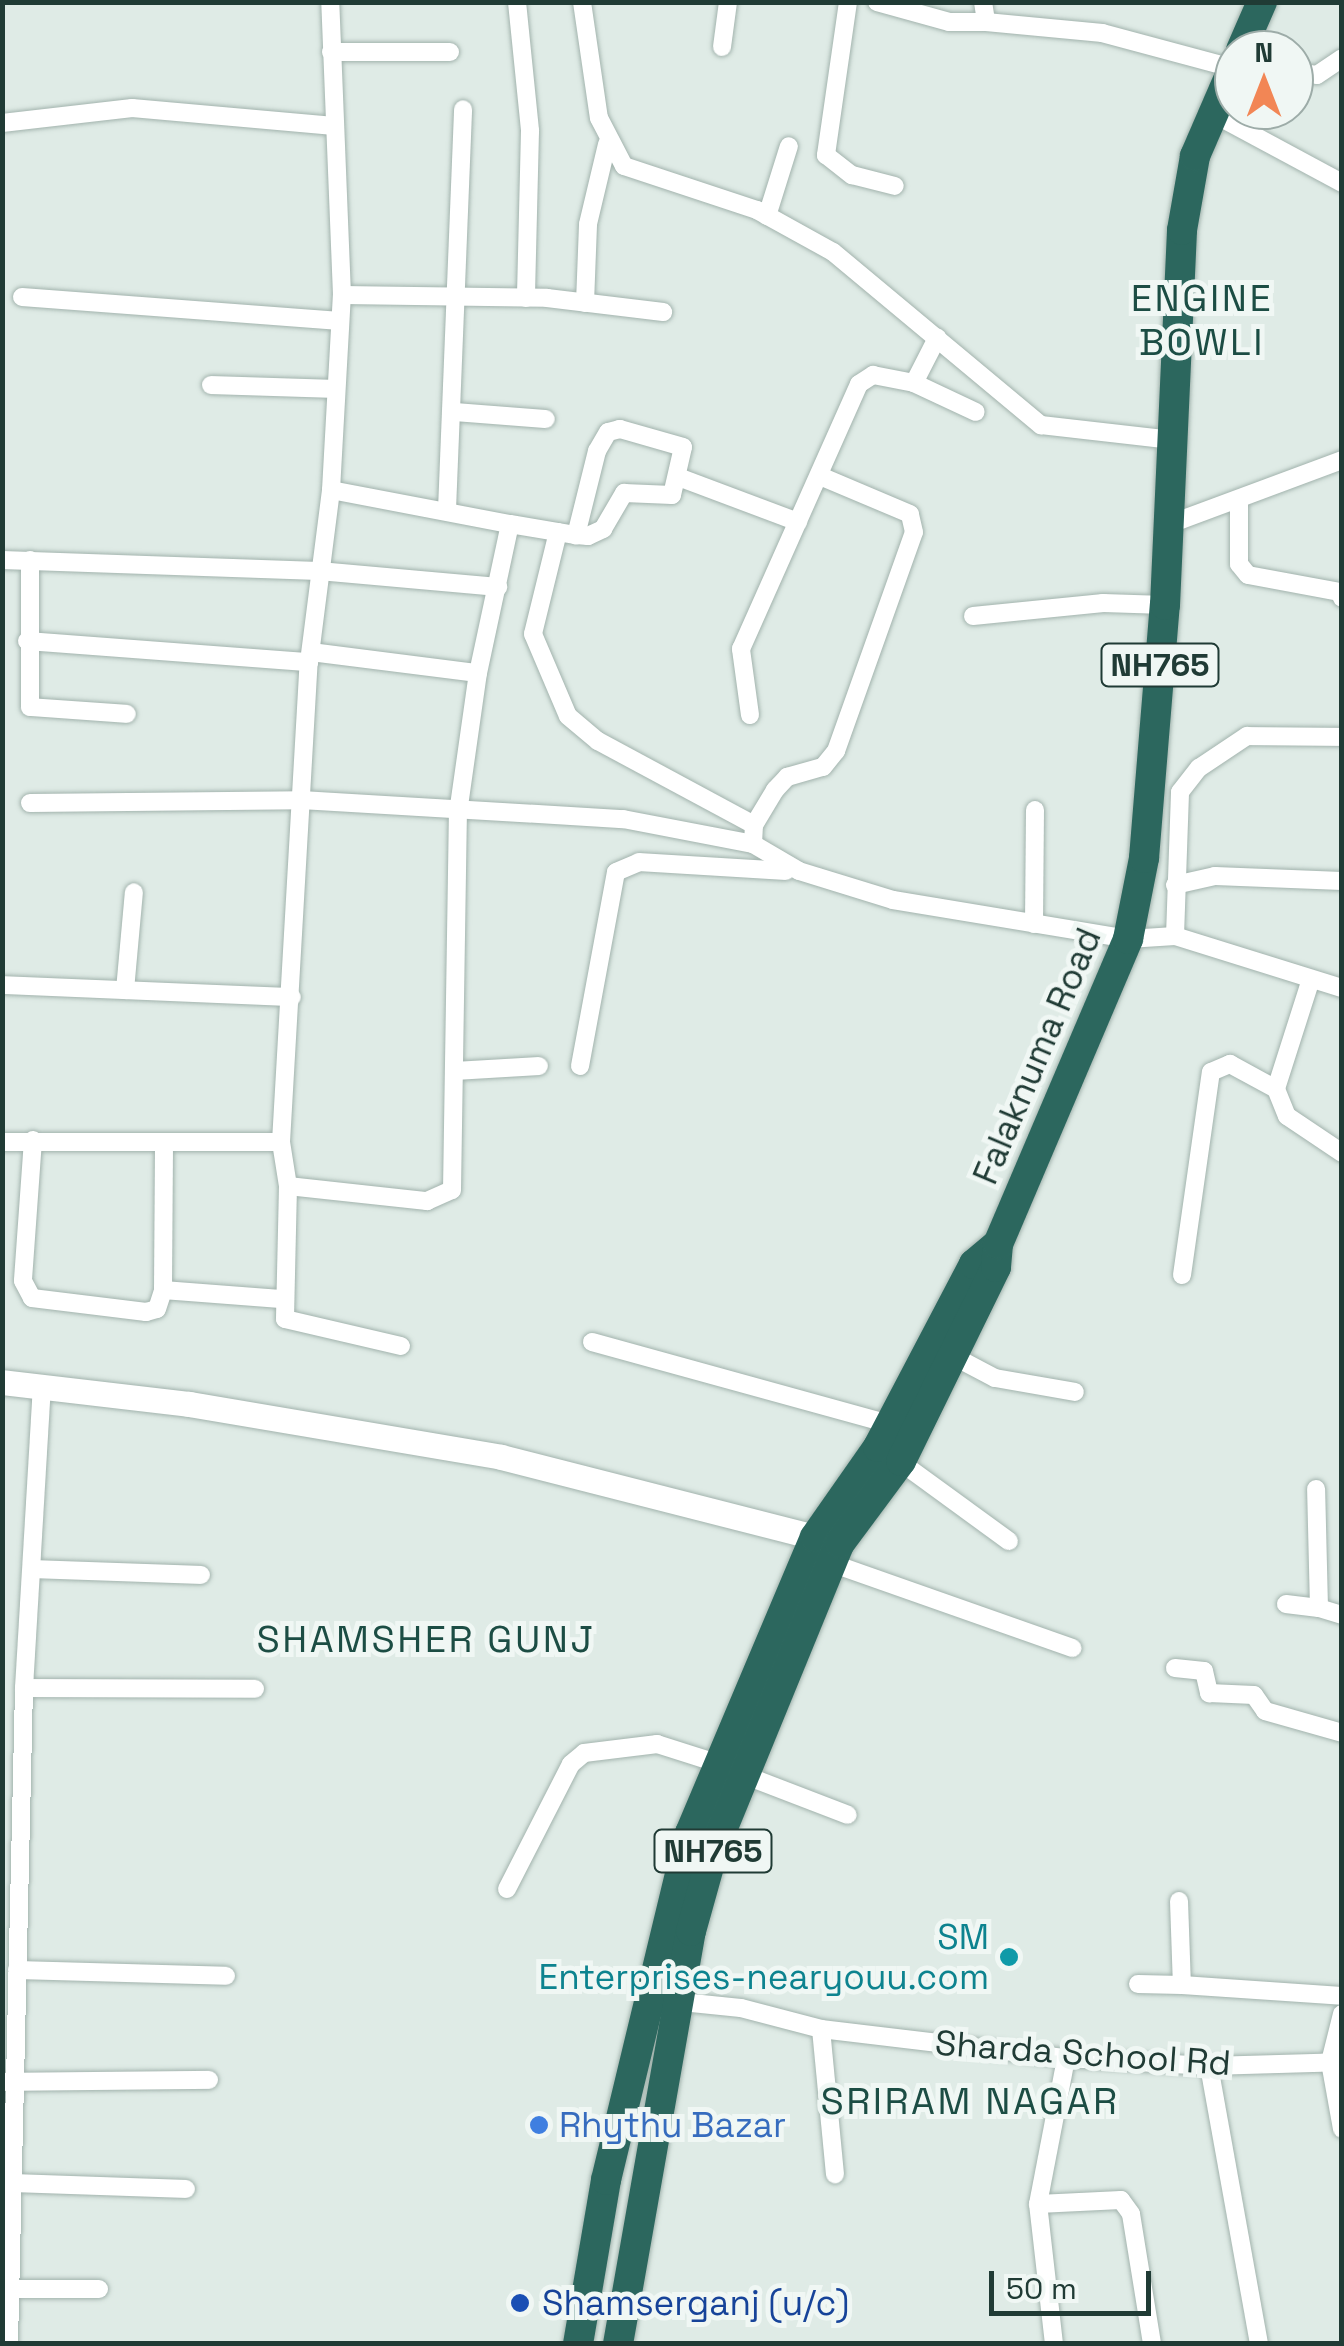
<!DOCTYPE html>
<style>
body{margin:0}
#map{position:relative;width:1344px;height:2346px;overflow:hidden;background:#dfebe6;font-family:"Space Grotesk",sans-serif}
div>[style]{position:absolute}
.roads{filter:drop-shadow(0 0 2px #a2b3ad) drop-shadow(0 0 2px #a2b3ad)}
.street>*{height:18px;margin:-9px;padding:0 9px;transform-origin:9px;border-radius:9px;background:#fff}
.secondary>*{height:25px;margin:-12.5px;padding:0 12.5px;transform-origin:12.5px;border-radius:12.5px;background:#fff}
.highway>*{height:30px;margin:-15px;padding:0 15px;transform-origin:15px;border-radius:15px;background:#2c675e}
.dots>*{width:28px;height:28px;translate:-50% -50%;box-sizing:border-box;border:5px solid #f0f7f4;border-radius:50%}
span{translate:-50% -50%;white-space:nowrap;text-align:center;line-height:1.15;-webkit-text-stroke:10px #f0f7f4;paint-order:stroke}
.shield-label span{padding:2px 8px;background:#f0f7f4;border:2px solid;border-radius:8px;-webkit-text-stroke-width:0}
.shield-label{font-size:32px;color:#203b35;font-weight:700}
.street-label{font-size:35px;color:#203b35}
.culture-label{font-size:35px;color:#0d838f}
.right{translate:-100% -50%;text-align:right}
.shop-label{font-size:35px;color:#366cbe}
.left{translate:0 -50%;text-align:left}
.transit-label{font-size:35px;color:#164399}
.neighbourhood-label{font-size:38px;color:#1c4d44;letter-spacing:2.5px}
.frame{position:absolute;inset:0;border:5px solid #203b35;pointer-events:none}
.north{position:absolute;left:1214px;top:30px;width:100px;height:100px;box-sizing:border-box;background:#f0f7f4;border:2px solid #9daca8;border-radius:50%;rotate:0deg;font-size:28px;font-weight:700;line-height:40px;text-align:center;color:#203b35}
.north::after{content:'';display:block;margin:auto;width:35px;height:45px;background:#f28655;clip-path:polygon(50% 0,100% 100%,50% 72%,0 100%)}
.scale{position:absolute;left:989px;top:2271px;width:162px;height:45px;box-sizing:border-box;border:5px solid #203b35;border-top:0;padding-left:12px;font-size:30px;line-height:35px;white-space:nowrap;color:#203b35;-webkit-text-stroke:8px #f0f7f4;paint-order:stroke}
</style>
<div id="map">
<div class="roads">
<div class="street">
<div style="left:517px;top:2px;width:130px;rotate:84.2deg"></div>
<div style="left:530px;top:131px;width:167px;rotate:91.4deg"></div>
<div style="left:582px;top:2px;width:117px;rotate:81.7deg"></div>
<div style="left:599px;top:118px;width:54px;rotate:62.5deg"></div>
<div style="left:624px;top:166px;width:140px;rotate:18.3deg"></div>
<div style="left:757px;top:210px;width:87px;rotate:28.9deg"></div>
<div style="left:833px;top:252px;width:271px;rotate:39.8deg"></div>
<div style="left:1041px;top:425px;width:132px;rotate:6.5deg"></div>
<div style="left:848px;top:2px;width:155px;rotate:98.2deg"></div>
<div style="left:826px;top:155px;width:33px;rotate:38deg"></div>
<div style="left:852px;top:175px;width:44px;rotate:14.3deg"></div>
<div style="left:877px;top:2px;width:75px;rotate:15.5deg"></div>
<div style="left:949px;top:22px;width:37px"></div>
<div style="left:983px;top:2px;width:20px;rotate:81deg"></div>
<div style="left:986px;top:22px;width:117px;rotate:5.4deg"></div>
<div style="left:1102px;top:33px;width:136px;rotate:15deg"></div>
<div style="left:722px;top:47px;width:45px;rotate:-82.4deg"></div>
<div style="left:331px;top:52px;width:119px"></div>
<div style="left:1294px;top:71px;width:23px;rotate:10deg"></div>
<div style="left:1317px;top:75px;width:30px;rotate:-34deg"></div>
<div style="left:1212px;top:113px;width:148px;rotate:28.3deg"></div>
<div style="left:2px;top:123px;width:131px;rotate:-6.6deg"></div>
<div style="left:132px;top:108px;width:203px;rotate:5.1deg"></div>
<div style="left:767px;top:216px;width:73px;rotate:-72.6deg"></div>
<div style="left:342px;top:295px;width:205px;rotate:0.8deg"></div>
<div style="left:547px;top:298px;width:117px;rotate:6.9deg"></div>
<div style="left:22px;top:297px;width:319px;rotate:4.3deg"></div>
<div style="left:585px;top:303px;width:79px;rotate:-87.8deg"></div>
<div style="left:588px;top:224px;width:82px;rotate:-76.6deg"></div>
<div style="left:914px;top:383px;width:68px;rotate:25.1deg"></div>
<div style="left:211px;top:385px;width:125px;rotate:1.8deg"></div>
<div style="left:454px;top:412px;width:92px;rotate:4.4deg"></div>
<div style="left:681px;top:478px;width:125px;rotate:20.6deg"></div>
<div style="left:331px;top:490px;width:182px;rotate:10.8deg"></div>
<div style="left:510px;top:524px;width:67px;rotate:9.5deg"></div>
<div style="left:576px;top:535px;width:12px;rotate:5deg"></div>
<div style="left:588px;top:536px;width:17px;rotate:-25deg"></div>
<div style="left:603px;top:529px;width:42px;rotate:-59.7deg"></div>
<div style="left:624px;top:493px;width:48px;rotate:2.4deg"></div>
<div style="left:672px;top:495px;width:49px;rotate:-77.1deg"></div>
<div style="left:683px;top:447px;width:66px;rotate:-164.1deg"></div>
<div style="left:620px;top:429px;width:12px;rotate:166deg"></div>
<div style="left:608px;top:432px;width:22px;rotate:120deg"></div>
<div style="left:597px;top:451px;width:87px;rotate:104deg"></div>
<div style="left:1239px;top:500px;width:64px;rotate:90deg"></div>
<div style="left:1239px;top:564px;width:14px;rotate:51deg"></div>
<div style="left:1248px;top:575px;width:94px;rotate:10.5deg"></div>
<div style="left:1340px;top:592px;width:6px;rotate:72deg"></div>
<div style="left:447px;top:510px;width:401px;rotate:-87.7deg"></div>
<div style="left:1170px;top:524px;width:184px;rotate:-20.4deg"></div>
<div style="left:558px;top:532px;width:105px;rotate:103.8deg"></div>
<div style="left:533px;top:634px;width:89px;rotate:66.9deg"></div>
<div style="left:568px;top:716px;width:39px;rotate:40deg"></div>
<div style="left:598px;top:741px;width:177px;rotate:28.3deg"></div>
<div style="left:2px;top:560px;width:317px;rotate:2deg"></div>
<div style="left:319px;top:571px;width:180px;rotate:5.1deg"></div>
<div style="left:30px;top:560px;width:147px;rotate:90deg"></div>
<div style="left:30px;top:707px;width:97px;rotate:4.1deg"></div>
<div style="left:973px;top:616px;width:131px;rotate:-5.7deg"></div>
<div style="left:1103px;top:603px;width:62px;rotate:1.8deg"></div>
<div style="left:27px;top:641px;width:283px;rotate:4.3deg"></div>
<div style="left:311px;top:652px;width:168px;rotate:7.2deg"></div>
<div style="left:750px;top:715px;width:67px;rotate:-97.8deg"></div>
<div style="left:741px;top:649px;width:290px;rotate:-66deg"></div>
<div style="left:859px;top:384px;width:17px;rotate:-33deg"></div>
<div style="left:873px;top:375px;width:42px;rotate:11deg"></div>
<div style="left:914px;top:383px;width:51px;rotate:-62.9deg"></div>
<div style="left:30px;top:803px;width:271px;rotate:-0.6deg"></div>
<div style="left:301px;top:800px;width:323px;rotate:3.4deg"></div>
<div style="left:623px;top:819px;width:132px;rotate:10.9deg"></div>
<div style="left:753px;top:844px;width:53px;rotate:30.4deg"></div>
<div style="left:799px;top:871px;width:98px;rotate:17.1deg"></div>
<div style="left:893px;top:900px;width:238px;rotate:9.4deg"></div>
<div style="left:1128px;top:939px;width:47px;rotate:-3.7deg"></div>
<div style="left:1175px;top:936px;width:175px;rotate:17.3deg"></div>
<div style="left:753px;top:844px;width:19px;rotate:-87deg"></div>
<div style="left:754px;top:825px;width:41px;rotate:-59deg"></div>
<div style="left:775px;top:790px;width:18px;rotate:-47deg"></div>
<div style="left:787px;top:777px;width:37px;rotate:-16deg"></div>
<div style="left:823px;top:767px;width:21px;rotate:-51deg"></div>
<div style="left:836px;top:751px;width:232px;rotate:-70.4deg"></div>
<div style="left:914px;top:532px;width:18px;rotate:-103deg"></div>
<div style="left:910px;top:514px;width:98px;rotate:-157.1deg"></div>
<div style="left:1175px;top:885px;width:41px;rotate:-12.7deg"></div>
<div style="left:1215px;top:876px;width:127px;rotate:2.3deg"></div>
<div style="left:1034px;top:924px;width:114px;rotate:-89.5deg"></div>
<div style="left:1175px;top:936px;width:144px;rotate:-88deg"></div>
<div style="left:1180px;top:792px;width:31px;rotate:-52deg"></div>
<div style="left:1199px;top:768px;width:58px;rotate:-33.7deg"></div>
<div style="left:1247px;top:736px;width:95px;rotate:0.6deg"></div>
<div style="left:1311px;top:979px;width:115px;rotate:107.7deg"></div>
<div style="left:1276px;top:1089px;width:29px;rotate:68deg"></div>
<div style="left:1287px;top:1116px;width:66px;rotate:33.9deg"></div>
<div style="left:2px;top:985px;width:290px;rotate:2.4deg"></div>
<div style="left:125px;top:990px;width:98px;rotate:-84.8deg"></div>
<div style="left:580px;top:1066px;width:197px;rotate:-79.5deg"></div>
<div style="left:616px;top:872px;width:25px;rotate:-23deg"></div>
<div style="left:639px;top:862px;width:147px;rotate:3.5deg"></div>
<div style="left:455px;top:1071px;width:84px;rotate:-3.4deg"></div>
<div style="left:33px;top:1140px;width:141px;rotate:94.1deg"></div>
<div style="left:23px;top:1281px;width:19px;rotate:62deg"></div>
<div style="left:32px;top:1298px;width:115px;rotate:7deg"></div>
<div style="left:146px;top:1312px;width:11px;rotate:-15deg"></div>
<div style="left:157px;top:1309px;width:20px;rotate:-72deg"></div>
<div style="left:163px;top:1290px;width:146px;rotate:-89.6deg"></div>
<div style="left:2px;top:1142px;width:279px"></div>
<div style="left:281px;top:1142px;width:481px;rotate:-86.7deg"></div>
<div style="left:309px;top:662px;width:173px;rotate:-82.7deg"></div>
<div style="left:331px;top:490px;width:195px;rotate:-86.8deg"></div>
<div style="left:342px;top:295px;width:293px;rotate:-92.3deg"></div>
<div style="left:281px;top:1142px;width:45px;rotate:81deg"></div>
<div style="left:288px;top:1186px;width:140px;rotate:6.2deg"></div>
<div style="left:427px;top:1201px;width:27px;rotate:-24deg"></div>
<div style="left:452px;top:1190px;width:377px;rotate:-89.1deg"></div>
<div style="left:458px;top:813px;width:141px;rotate:-81.9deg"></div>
<div style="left:478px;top:673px;width:152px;rotate:-77.9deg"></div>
<div style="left:288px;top:1186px;width:133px;rotate:91.3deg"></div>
<div style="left:285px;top:1319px;width:119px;rotate:13.1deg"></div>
<div style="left:1182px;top:1275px;width:205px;rotate:-81.9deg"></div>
<div style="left:1211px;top:1072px;width:21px;rotate:-23deg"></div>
<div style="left:1230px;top:1064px;width:52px;rotate:28.5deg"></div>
<div style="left:163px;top:1290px;width:118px;rotate:4.4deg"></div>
<div style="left:592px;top:1342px;width:309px;rotate:15.4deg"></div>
<div style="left:955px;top:1357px;width:45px;rotate:27.7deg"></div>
<div style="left:995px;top:1378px;width:81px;rotate:9.9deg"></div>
<div style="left:895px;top:1458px;width:141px;rotate:36.1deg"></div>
<div style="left:831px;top:1563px;width:256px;rotate:19.4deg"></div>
<div style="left:33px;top:1569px;width:168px;rotate:2deg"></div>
<div style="left:1286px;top:1604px;width:33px;rotate:7deg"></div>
<div style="left:1319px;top:1608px;width:119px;rotate:-91.4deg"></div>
<div style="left:1319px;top:1608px;width:24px;rotate:17deg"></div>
<div style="left:1175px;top:1668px;width:29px;rotate:6deg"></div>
<div style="left:1204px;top:1671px;width:23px;rotate:77deg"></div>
<div style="left:1209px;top:1693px;width:45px;rotate:2.5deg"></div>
<div style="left:1254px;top:1695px;width:19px;rotate:55deg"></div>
<div style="left:1265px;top:1711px;width:80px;rotate:15.9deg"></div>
<div style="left:24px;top:1688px;width:231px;rotate:0.2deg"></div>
<div style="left:744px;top:1775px;width:111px;rotate:21deg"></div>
<div style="left:507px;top:1889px;width:140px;rotate:-62.9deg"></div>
<div style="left:571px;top:1764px;width:17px;rotate:-40deg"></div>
<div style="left:584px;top:1753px;width:74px;rotate:-7deg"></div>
<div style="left:657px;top:1744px;width:66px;rotate:17.6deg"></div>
<div style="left:1179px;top:1901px;width:84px;rotate:88deg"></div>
<div style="left:1182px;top:1985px;width:160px;rotate:3.9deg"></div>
<div style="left:17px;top:1970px;width:209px;rotate:1.6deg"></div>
<div style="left:1138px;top:1984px;width:44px;rotate:1.3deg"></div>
<div style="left:672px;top:2001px;width:69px;rotate:5.8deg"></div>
<div style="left:741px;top:2008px;width:83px;rotate:14.7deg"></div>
<div style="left:821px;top:2029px;width:247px;rotate:6.8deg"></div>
<div style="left:1066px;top:2058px;width:143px;rotate:3.2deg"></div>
<div style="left:1209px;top:2066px;width:133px;rotate:-1.7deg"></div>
<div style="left:1342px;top:2014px;width:49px;rotate:104deg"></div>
<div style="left:1330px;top:2062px;width:68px;rotate:79.8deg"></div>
<div style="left:821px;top:2029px;width:146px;rotate:84.5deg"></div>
<div style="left:1209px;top:2066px;width:282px;rotate:79.8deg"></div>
<div style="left:2px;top:2082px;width:207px;rotate:-0.6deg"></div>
<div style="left:14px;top:2183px;width:172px;rotate:2deg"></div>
<div style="left:1038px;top:2204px;width:83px;rotate:-2.8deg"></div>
<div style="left:1121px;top:2200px;width:17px;rotate:54deg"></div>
<div style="left:1131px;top:2214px;width:132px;rotate:80.8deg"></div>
<div style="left:11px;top:2289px;width:88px"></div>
<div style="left:9px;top:2344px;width:656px;rotate:-88.69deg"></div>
<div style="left:24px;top:1688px;width:303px;rotate:-86.6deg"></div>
<div style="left:1054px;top:2344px;width:141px;rotate:-96.5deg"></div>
<div style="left:1038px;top:2204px;width:149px;rotate:-79.1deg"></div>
</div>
<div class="secondary">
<div style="left:2px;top:1382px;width:188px;rotate:6.7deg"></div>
<div style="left:189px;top:1404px;width:316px;rotate:9.6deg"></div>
<div style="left:501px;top:1457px;width:341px;rotate:14.3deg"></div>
</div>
<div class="highway">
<div style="left:1241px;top:50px;width:52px;rotate:-66.4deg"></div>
<div style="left:578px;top:2344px;width:166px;rotate:-80.3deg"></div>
<div style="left:606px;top:2180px;width:357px;rotate:-76.4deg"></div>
<div style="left:690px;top:1833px;width:321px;rotate:-67.1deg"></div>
<div style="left:815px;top:1537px;width:110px;rotate:-55deg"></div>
<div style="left:878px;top:1447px;width:207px;rotate:-62.3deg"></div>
<div style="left:974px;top:1264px;width:31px;rotate:-40deg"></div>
<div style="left:618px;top:2344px;width:419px;rotate:-80deg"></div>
<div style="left:691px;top:1931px;width:82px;rotate:-74.4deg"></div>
<div style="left:713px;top:1852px;width:334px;rotate:-67.7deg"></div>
<div style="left:840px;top:1543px;width:102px;rotate:-53.4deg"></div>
<div style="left:901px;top:1461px;width:216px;rotate:-63.9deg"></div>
<div style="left:996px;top:1267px;width:23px;rotate:-85deg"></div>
<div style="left:998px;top:1244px;width:332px;rotate:-66.9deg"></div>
<div style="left:1128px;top:939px;width:83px;rotate:-78.8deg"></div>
<div style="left:1144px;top:858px;width:254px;rotate:-85.3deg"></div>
<div style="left:1165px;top:605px;width:375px;rotate:-87.4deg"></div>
<div style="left:1182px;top:230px;width:75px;rotate:-80deg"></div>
<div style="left:1195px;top:156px;width:98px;rotate:-66.6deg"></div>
</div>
</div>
<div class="dots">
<div style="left:1009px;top:1957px;background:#0f9aa8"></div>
<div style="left:539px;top:2125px;background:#3f7fe0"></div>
<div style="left:520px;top:2303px;background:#1a4fb4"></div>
</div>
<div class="shield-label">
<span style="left:1160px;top:665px">NH765</span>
<span style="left:713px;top:1851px">NH765</span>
</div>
<div class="street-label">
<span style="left:1037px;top:1056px;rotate:-67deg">Falaknuma Road</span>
<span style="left:1083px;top:2053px;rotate:4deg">Sharda School Rd</span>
</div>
<div class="culture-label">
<span class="right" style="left:989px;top:1957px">SM<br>Enterprises-nearyouu.com</span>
</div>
<div class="shop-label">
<span class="left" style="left:559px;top:2125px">Rhythu Bazar</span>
</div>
<div class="transit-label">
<span class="left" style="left:542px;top:2303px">Shamserganj (u/c)</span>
</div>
<div class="neighbourhood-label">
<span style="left:1202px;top:321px">ENGINE<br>BOWLI</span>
<span style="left:426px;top:1640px">SHAMSHER GUNJ</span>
<span style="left:970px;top:2102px">SRIRAM NAGAR</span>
</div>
<div class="frame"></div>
<div class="north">N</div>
<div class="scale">50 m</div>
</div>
